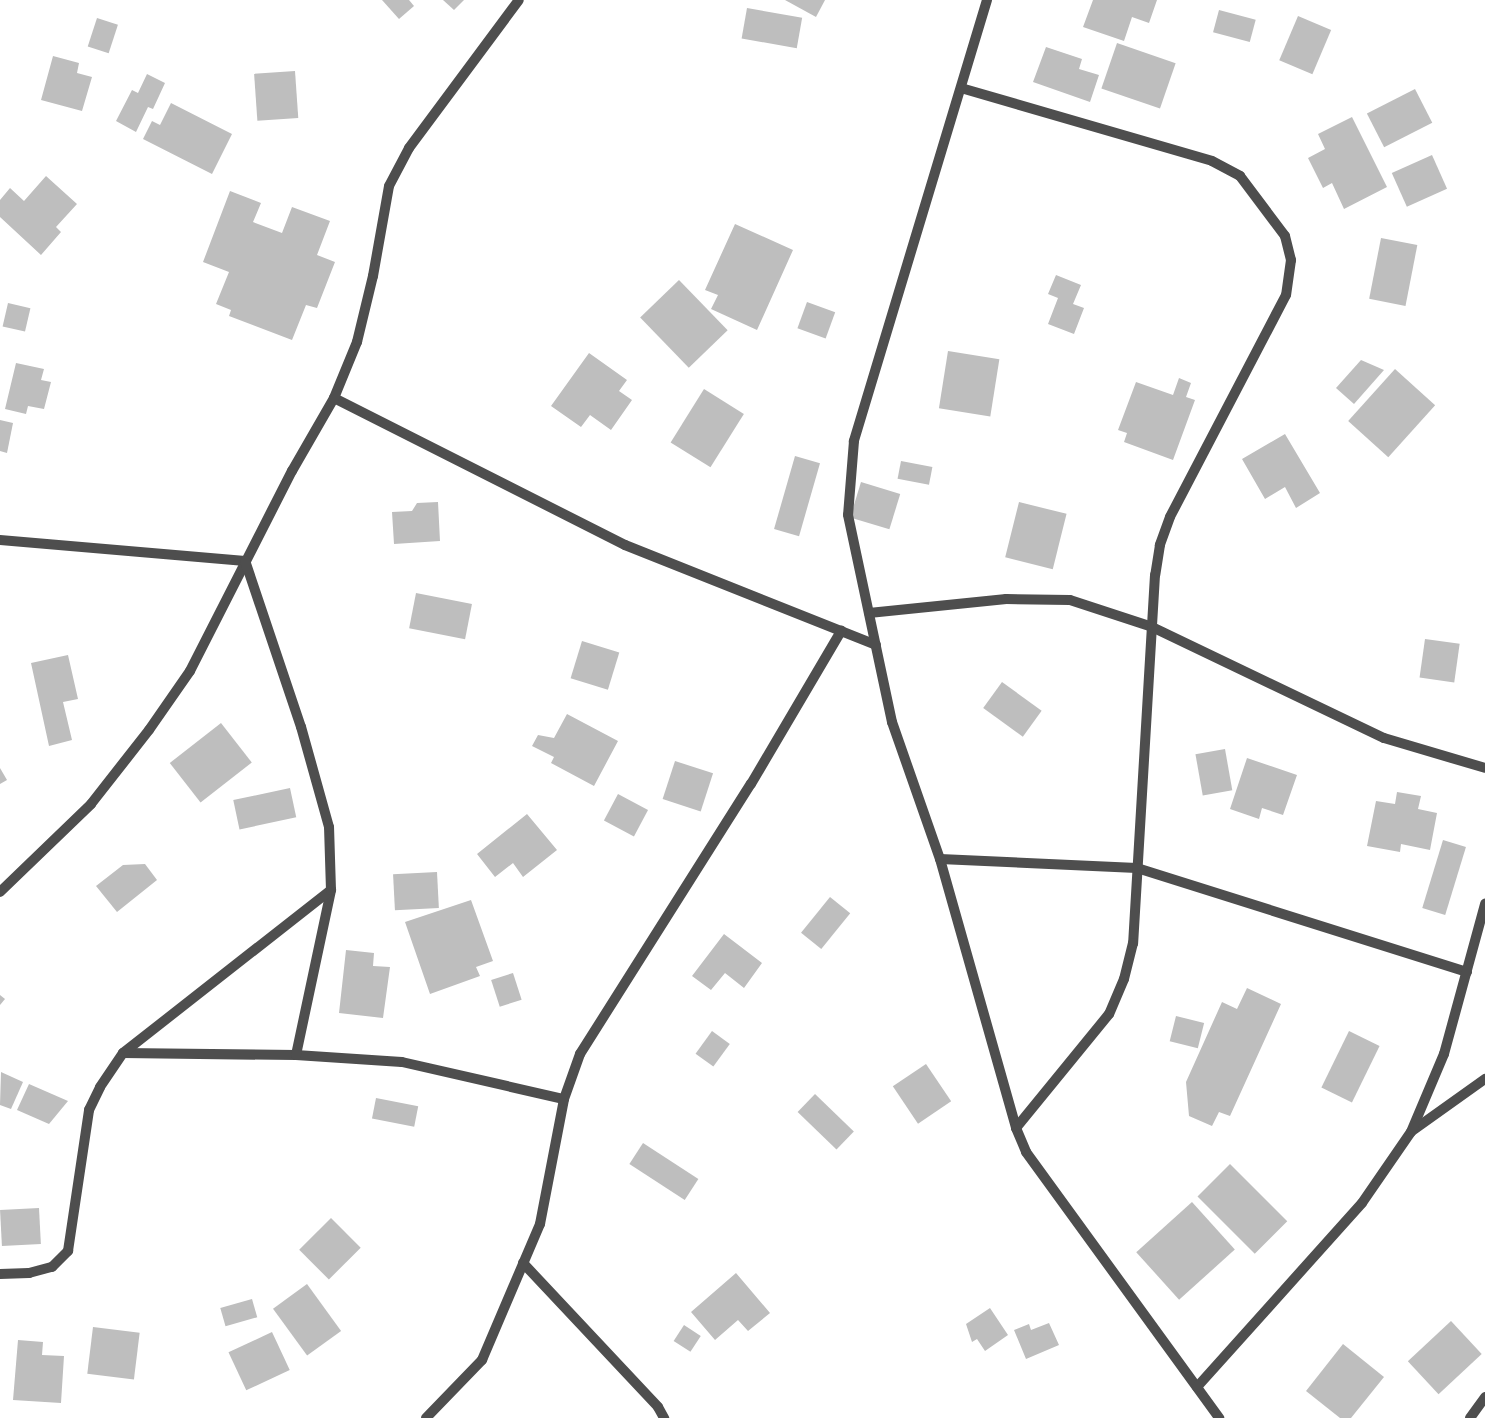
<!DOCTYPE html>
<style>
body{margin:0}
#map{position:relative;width:1485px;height:1418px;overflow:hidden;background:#fff;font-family:"Open Sans",sans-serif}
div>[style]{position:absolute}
.building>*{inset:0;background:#bebebe;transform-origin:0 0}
.street>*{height:10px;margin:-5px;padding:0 5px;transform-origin:5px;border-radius:5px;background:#4e4e4e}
span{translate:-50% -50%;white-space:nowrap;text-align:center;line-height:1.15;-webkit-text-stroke:4.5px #fff;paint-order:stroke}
</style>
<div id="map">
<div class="building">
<div style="clip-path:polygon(382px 0,409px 0,414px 6px,399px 19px)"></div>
<div style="clip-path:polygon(443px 0,464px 0,454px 10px)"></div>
<div style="clip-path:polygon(785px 0,825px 0,816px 17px)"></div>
<div style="clip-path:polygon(1093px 0,1157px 0,1149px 23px,1132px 17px,1124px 41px,1083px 27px)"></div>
<div style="left:747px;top:8px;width:56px;height:31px;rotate:10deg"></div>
<div style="left:1219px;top:10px;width:38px;height:23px;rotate:15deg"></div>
<div style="left:1298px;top:16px;width:36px;height:48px;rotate:23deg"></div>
<div style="left:97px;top:18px;width:22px;height:30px;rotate:18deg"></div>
<div style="left:1117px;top:43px;width:62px;height:48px;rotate:19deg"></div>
<div style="clip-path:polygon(1046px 47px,1082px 59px,1079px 69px,1099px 75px,1090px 102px,1033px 82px)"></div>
<div style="clip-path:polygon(53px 56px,79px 63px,77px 73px,92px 77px,82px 111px,41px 100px)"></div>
<div style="left:295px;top:71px;width:47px;height:41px;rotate:86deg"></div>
<div style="clip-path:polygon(147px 74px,165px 83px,153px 109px,148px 107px,136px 132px,116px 121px,132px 90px,138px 93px)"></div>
<div style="left:1415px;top:89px;width:38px;height:54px;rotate:63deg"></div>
<div style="clip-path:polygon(171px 103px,232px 134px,212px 174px,143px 139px,152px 121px,160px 125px)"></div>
<div style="clip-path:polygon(1352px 117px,1387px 187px,1344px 209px,1332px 183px,1323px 188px,1308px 158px,1325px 149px,1318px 134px)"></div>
<div style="left:1432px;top:155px;width:37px;height:44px;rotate:66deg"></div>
<div style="clip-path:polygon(46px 176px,77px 204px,56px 227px,61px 232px,41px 255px,0 217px,0 200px,10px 188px,24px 201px)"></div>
<div style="clip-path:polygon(230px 191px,261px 203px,253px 222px,282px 233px,292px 207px,330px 221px,317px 255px,335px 262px,317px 308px,306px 305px,292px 340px,229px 316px,231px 310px,216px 304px,229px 272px,203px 262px)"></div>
<div style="clip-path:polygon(735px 224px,793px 250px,757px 330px,711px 309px,718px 295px,705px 290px)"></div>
<div style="left:1381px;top:238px;width:37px;height:62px;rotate:11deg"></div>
<div style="clip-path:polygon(1056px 275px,1081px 285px,1073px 304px,1084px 308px,1074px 334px,1048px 324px,1058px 298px,1048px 294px)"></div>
<div style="left:679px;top:280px;width:70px;height:54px;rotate:46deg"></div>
<div style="left:807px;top:302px;width:30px;height:28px;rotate:20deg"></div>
<div style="left:8px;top:303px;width:23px;height:24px;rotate:13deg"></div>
<div style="left:948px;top:351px;width:52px;height:58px;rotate:9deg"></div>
<div style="clip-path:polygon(589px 353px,627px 380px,619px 391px,632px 400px,611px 430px,590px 415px,581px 427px,551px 406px)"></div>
<div style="clip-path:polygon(1361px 360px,1384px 370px,1354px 404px,1336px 388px)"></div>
<div style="clip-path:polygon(16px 363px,44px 369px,41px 380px,51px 382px,44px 409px,28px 406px,26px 414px,5px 409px)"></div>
<div style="left:1395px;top:369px;width:54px;height:70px;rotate:42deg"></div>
<div style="clip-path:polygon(1179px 378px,1191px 383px,1186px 397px,1195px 400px,1173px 460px,1124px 442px,1127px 433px,1118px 430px,1136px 382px,1173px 395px)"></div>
<div style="left:704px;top:389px;width:47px;height:63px;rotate:32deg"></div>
<div style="clip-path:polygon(0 420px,13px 423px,7px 453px,0 451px)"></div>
<div style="clip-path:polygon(1285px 434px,1320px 493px,1296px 508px,1285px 487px,1265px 499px,1242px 459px)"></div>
<div style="left:795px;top:456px;width:26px;height:76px;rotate:16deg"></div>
<div style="left:901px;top:461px;width:32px;height:18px;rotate:11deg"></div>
<div style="left:861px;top:482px;width:41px;height:37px;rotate:17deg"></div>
<div style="clip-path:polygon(438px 502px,440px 541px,394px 544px,392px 512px,412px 511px,417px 503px)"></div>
<div style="left:1019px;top:502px;width:49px;height:57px;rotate:14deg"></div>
<div style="left:416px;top:593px;width:57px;height:36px;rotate:11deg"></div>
<div style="left:1425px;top:639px;width:35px;height:39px;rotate:8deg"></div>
<div style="left:582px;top:641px;width:39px;height:39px;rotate:17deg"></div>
<div style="clip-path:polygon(68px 655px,78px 699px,63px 702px,72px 740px,49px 746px,31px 663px)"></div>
<div style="left:1002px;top:682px;width:49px;height:32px;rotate:36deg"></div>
<div style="clip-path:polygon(567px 714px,618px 741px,594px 786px,551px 763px,554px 757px,532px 746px,538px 735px,554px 738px)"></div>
<div style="left:221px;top:723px;width:50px;height:65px;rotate:52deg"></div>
<div style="left:1225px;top:749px;width:42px;height:30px;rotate:80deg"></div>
<div style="clip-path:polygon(1247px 758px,1297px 775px,1283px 815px,1262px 808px,1259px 819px,1230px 809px)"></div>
<div style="left:675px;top:761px;width:40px;height:40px;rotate:18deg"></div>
<div style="clip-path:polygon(0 768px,7px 780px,0 784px)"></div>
<div style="left:290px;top:788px;width:30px;height:58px;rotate:78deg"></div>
<div style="clip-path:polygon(1397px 792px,1421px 796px,1418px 809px,1437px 813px,1430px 850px,1401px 844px,1400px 852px,1367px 846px,1376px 801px,1395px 804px)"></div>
<div style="left:618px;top:794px;width:34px;height:30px;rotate:28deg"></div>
<div style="clip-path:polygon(527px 814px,557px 850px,523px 877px,513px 863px,495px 877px,477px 854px)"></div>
<div style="left:1443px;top:840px;width:24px;height:71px;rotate:17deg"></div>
<div style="clip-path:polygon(145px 864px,157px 880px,117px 912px,96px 886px,123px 865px)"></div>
<div style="left:437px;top:872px;width:36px;height:44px;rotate:87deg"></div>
<div style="left:830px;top:897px;width:26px;height:46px;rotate:39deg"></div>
<div style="clip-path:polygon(471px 900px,493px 961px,476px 967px,480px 976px,430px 994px,405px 922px)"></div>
<div style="clip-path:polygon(724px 934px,762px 963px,744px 988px,725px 973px,711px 990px,692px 976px)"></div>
<div style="clip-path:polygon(346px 950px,374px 953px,373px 966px,390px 967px,383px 1018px,339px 1013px)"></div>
<div style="left:513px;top:973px;width:28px;height:23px;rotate:72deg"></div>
<div style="clip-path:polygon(1247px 988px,1281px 1004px,1230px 1116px,1219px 1112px,1212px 1126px,1189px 1116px,1186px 1082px,1222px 1002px,1237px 1009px)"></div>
<div style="clip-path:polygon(0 995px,5px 999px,0 1005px)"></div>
<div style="left:1176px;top:1016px;width:29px;height:26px;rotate:14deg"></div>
<div style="left:712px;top:1031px;width:22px;height:28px;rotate:36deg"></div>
<div style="left:1349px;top:1031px;width:34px;height:63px;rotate:26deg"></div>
<div style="left:926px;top:1064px;width:45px;height:40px;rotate:56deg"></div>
<div style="clip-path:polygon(1px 1072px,23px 1082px,11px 1109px,0 1105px)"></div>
<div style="clip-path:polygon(29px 1084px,68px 1101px,49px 1124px,17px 1110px)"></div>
<div style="left:815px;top:1094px;width:54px;height:25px;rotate:44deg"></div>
<div style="left:376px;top:1098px;width:43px;height:21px;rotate:11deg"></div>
<div style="left:643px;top:1143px;width:66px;height:25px;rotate:33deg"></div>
<div style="left:1230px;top:1164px;width:81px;height:46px;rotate:45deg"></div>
<div style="left:1192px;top:1202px;width:64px;height:75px;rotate:48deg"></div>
<div style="left:39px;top:1208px;width:36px;height:39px;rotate:87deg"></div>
<div style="left:331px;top:1218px;width:42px;height:45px;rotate:45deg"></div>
<div style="clip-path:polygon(736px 1273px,770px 1313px,748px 1331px,738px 1320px,715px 1340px,691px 1312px)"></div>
<div style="left:307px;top:1284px;width:58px;height:42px;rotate:54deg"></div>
<div style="left:252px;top:1299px;width:19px;height:33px;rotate:74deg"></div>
<div style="clip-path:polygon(990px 1308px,1008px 1335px,985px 1351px,977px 1339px,972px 1342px,966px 1324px)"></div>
<div style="left:1451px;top:1321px;width:45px;height:59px;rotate:47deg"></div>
<div style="clip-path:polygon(1049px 1323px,1059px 1345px,1026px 1359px,1014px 1330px,1029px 1324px,1031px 1330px)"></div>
<div style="left:684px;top:1325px;width:20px;height:19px;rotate:33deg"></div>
<div style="left:93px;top:1327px;width:47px;height:47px;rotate:7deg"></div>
<div style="left:272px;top:1332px;width:42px;height:48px;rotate:65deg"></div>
<div style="clip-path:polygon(18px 1340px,43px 1342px,42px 1355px,64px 1356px,61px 1403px,13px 1400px)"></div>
<div style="clip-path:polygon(1343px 1344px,1384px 1377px,1351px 1418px,1340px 1418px,1306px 1391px)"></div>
</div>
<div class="street">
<div style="left:987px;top:0;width:461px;rotate:106.8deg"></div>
<div style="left:854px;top:441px;width:74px;rotate:94.6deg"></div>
<div style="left:848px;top:515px;width:212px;rotate:78deg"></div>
<div style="left:892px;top:722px;width:145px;rotate:70.7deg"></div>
<div style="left:940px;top:859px;width:280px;rotate:74.2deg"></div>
<div style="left:1016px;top:1128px;width:26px;rotate:67deg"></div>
<div style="left:1026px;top:1152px;width:329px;rotate:54deg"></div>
<div style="left:961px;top:88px;width:261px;rotate:16.2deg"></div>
<div style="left:1212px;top:161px;width:32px;rotate:28deg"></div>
<div style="left:1240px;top:176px;width:75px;rotate:53.1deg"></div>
<div style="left:1285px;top:236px;width:25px;rotate:76deg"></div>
<div style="left:1291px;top:260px;width:35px;rotate:98deg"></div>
<div style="left:1286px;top:295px;width:250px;rotate:117.6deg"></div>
<div style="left:1170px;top:517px;width:30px;rotate:110deg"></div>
<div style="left:1160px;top:545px;width:30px;rotate:99deg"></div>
<div style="left:1155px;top:575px;width:369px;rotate:93.4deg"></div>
<div style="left:1133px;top:943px;width:37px;rotate:104deg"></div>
<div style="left:1124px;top:979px;width:38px;rotate:113deg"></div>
<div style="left:1109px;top:1014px;width:147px;rotate:129.2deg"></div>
<div style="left:334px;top:398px;width:326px;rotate:26.8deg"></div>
<div style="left:625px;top:545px;width:270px;rotate:21.7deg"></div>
<div style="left:0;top:540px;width:246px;rotate:4.9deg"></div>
<div style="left:869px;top:613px;width:138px;rotate:-5.8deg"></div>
<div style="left:1006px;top:599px;width:64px;rotate:0.9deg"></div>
<div style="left:1070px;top:600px;width:86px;rotate:18.2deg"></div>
<div style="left:1152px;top:627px;width:257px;rotate:25.6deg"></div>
<div style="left:1384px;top:738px;width:105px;rotate:16.5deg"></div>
<div style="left:940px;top:859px;width:197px;rotate:2.6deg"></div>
<div style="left:1137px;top:868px;width:346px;rotate:17.5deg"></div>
<div style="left:0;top:892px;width:127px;rotate:-44deg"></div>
<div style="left:91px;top:804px;width:94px;rotate:-51.9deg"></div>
<div style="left:149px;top:730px;width:72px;rotate:-55.2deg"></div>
<div style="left:190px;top:671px;width:225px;rotate:-63deg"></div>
<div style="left:292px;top:471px;width:84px;rotate:-60.1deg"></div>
<div style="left:334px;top:398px;width:61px;rotate:-67.7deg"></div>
<div style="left:357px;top:342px;width:68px;rotate:-76.4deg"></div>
<div style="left:373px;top:276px;width:91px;rotate:-79.9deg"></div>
<div style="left:389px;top:186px;width:43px;rotate:-62.2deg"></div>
<div style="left:409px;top:148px;width:184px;rotate:-53.4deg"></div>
<div style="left:123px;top:1053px;width:173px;rotate:0.7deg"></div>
<div style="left:296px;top:1055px;width:106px;rotate:3.8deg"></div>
<div style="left:402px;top:1062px;width:166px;rotate:12.9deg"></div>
<div style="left:296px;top:1055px;width:169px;rotate:-78deg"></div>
<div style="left:1412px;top:1131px;width:90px;rotate:-35.5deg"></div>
<div style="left:523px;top:1263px;width:197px;rotate:46.8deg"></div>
<div style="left:658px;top:1407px;width:13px;rotate:61deg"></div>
<div style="left:0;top:1274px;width:29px;rotate:-2deg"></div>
<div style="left:29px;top:1273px;width:24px;rotate:-15deg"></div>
<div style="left:52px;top:1267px;width:23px;rotate:-45deg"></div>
<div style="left:68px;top:1251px;width:143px;rotate:-81.5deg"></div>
<div style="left:89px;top:1110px;width:25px;rotate:-64deg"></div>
<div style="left:100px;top:1087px;width:41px;rotate:-55.9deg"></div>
<div style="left:123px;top:1053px;width:264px;rotate:-38.1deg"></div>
<div style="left:331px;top:890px;width:63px;rotate:-91.8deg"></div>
<div style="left:329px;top:827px;width:104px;rotate:-105.6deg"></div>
<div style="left:301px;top:727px;width:175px;rotate:-108.6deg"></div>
<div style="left:1197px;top:1387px;width:247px;rotate:-48.1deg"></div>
<div style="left:1362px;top:1203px;width:86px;rotate:-55.4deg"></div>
<div style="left:1411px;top:1132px;width:85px;rotate:-67.1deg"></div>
<div style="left:1444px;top:1054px;width:156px;rotate:-74.7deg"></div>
<div style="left:426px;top:1418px;width:81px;rotate:-46deg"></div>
<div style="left:482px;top:1360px;width:148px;rotate:-66.9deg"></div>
<div style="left:540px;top:1224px;width:127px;rotate:-79.1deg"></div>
<div style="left:564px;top:1099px;width:48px;rotate:-70.4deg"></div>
<div style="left:580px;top:1054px;width:320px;rotate:-57.7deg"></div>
<div style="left:751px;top:784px;width:178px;rotate:-59.5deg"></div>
<div style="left:1470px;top:1418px;width:26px;rotate:-54deg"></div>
</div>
</div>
